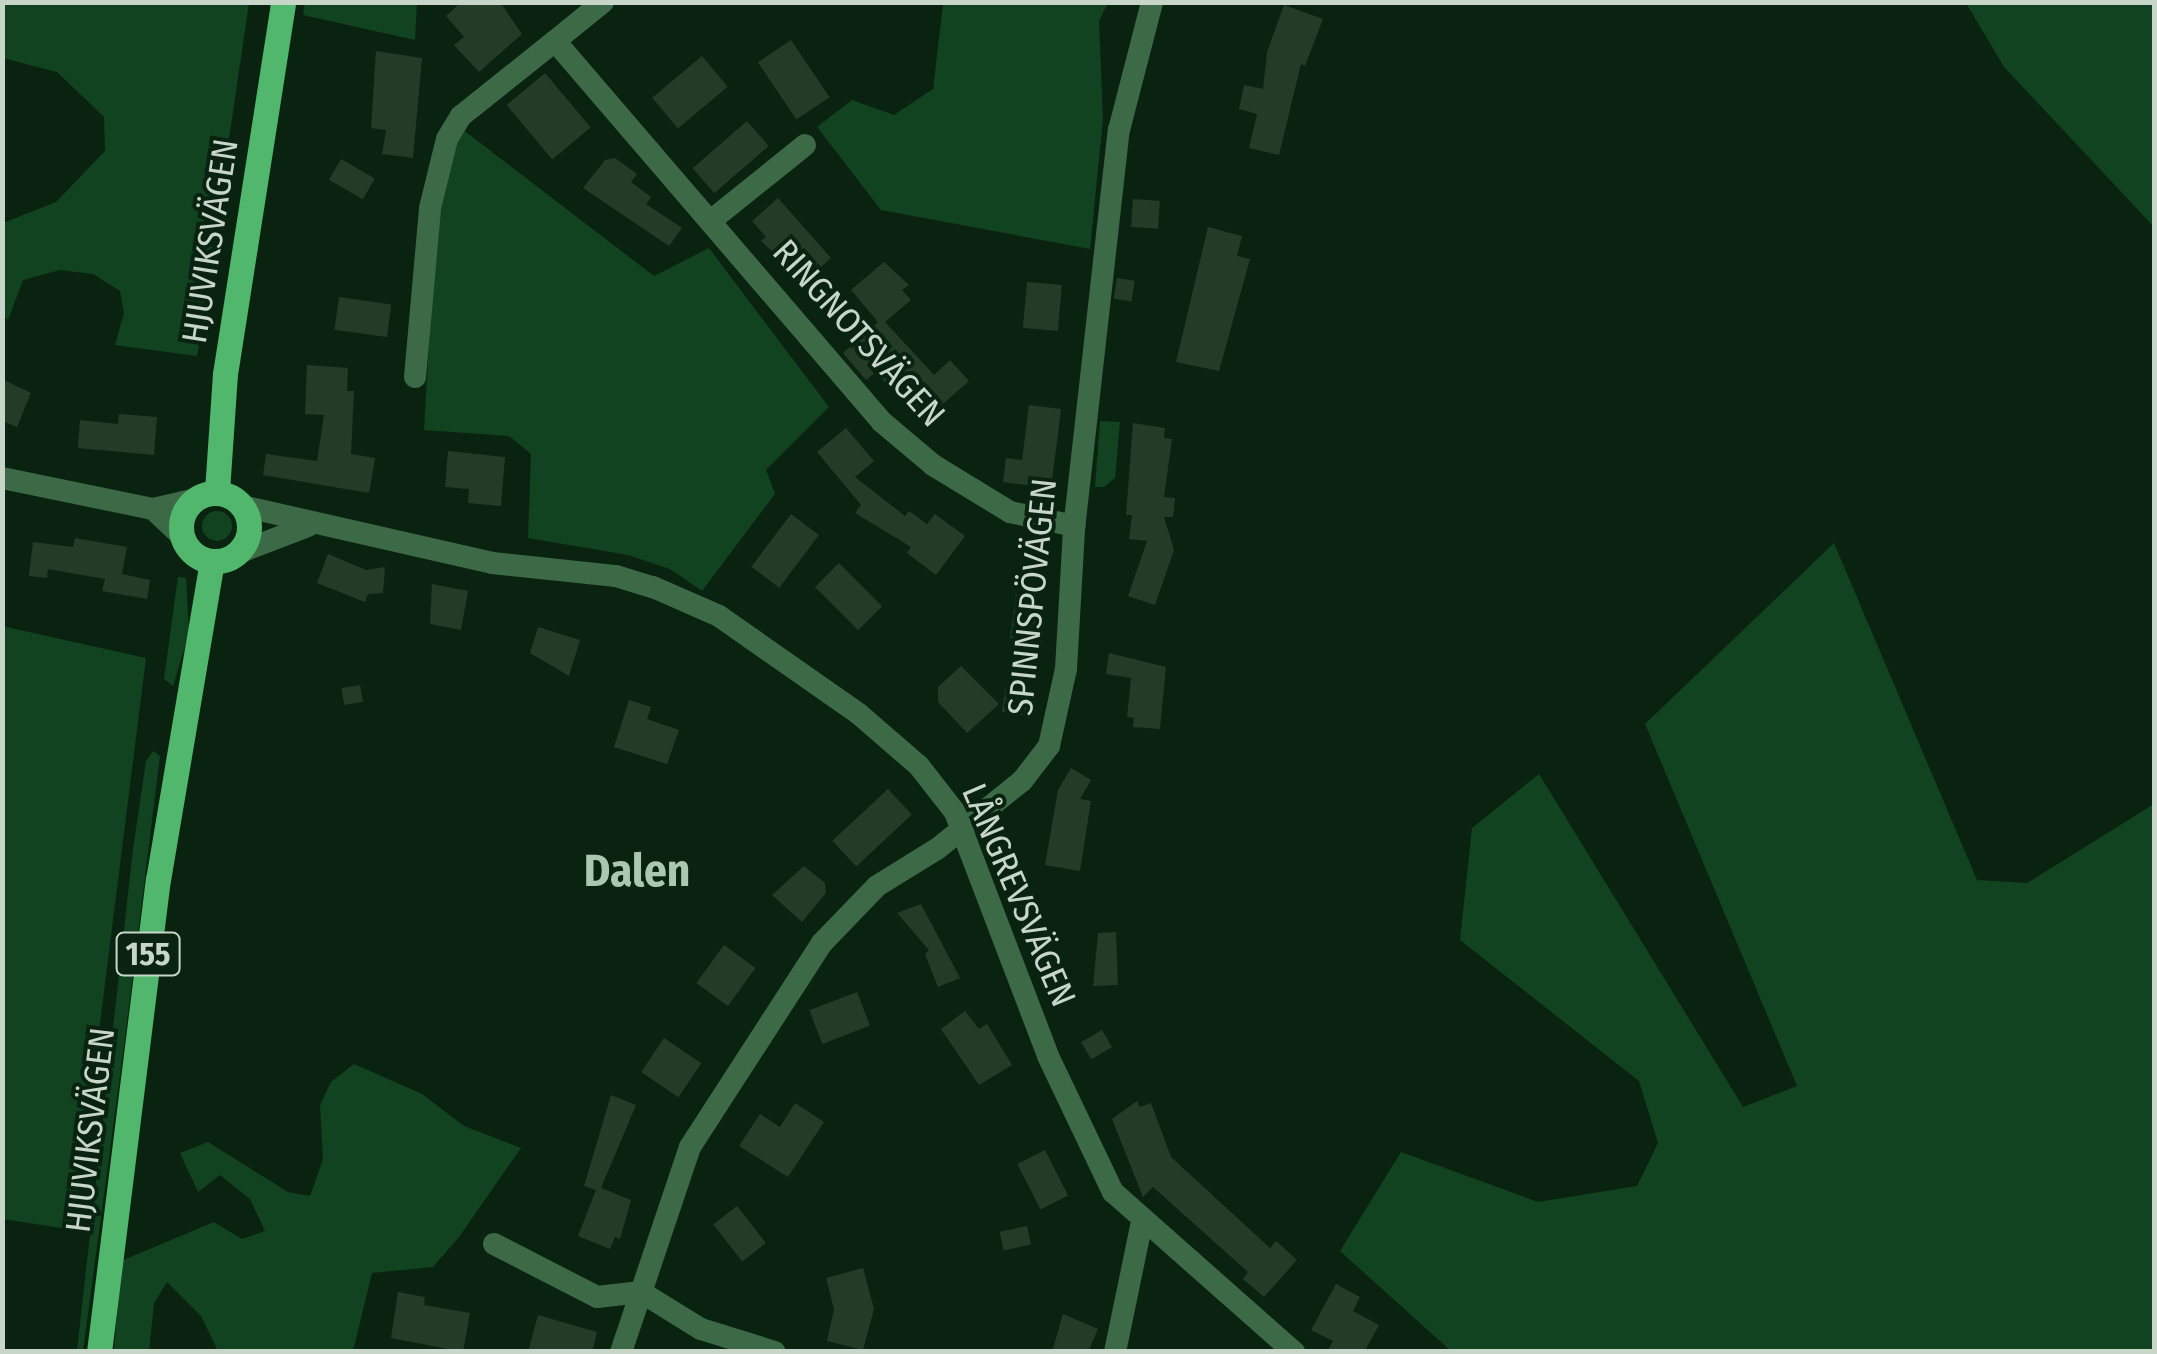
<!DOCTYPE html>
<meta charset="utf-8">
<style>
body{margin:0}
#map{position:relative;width:2157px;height:1354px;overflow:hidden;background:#0a2311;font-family:"Fira Sans Condensed",sans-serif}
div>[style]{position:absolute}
.green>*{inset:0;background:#114320}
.round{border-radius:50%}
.building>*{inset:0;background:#233c28;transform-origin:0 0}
.minor>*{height:22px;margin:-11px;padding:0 11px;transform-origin:11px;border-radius:11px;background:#3c6946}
.major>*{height:25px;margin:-12.5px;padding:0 12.5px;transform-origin:12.5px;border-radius:12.5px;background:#51b76c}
.major>.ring{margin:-12.5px;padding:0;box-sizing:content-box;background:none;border:25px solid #51b76c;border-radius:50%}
span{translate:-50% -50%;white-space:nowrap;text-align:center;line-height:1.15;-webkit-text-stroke:8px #0a2311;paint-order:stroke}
.shield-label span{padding:2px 8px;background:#0a2311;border:2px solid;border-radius:8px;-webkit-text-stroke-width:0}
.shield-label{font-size:32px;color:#c7d6c9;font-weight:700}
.street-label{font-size:35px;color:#c7d6c9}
.district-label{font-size:45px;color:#aac8af;font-weight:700}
.frame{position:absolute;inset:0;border:5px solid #c7d6c9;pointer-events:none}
</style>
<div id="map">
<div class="green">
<div style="clip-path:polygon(3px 2px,249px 3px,197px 356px,115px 345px,124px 313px,120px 291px,93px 274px,60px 270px,23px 280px,8px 320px,3px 316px,3px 223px,56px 202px,105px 151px,104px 117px,57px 72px,3px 58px)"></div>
<div style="clip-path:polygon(305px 3px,417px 3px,415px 40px,303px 15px)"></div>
<div style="clip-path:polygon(938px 3px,1108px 3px,1099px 21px,1103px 119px,1090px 249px,881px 210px,817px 127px,852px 100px,894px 115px,933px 89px,943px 5px)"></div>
<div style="clip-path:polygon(1966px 3px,2154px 3px,2154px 227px,2004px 67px)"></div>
<div style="clip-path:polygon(462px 129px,654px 276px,709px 248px,829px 407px,766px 470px,775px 494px,702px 591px,670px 569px,628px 555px,528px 538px,531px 454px,509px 436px,424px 430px,436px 219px,447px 153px)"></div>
<div style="clip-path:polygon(1100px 421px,1120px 422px,1115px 478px,1104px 487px,1095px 487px)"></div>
<div class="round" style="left:202px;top:511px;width:30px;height:30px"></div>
<div style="clip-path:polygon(1834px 543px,1977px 880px,2027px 883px,2154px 804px,2154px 1351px,1451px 1351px,1340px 1251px,1401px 1152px,1538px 1202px,1637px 1186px,1658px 1143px,1639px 1081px,1460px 940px,1472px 828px,1539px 774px,1743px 1107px,1797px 1086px,1645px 724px)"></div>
<div style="clip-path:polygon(178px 577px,186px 578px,189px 633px,173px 686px,164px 679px)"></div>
<div style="clip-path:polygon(2px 626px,146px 658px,74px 1230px,3px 1219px)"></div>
<div style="clip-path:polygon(153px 751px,160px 756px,125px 1038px,83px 1351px,77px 1351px,133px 849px,146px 761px)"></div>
<div style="clip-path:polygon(354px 1064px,422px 1094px,464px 1126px,521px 1148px,459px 1237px,433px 1267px,372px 1273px,353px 1351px,218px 1351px,201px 1316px,167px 1282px,154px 1303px,149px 1351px,114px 1352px,121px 1261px,214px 1222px,242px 1239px,265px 1231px,250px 1199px,220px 1175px,198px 1192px,180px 1153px,208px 1142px,288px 1192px,310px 1196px,323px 1159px,320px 1105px,331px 1082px)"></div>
</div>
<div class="building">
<div style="clip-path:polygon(461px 2px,500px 2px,522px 34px,479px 72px,454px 45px,464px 37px,446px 16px)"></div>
<div style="clip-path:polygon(1284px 5px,1323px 19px,1305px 66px,1301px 64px,1279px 155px,1249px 148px,1257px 114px,1239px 109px,1244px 85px,1263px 89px,1267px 52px)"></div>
<div style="left:791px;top:40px;width:69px;height:40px;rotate:56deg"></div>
<div style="clip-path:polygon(376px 51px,422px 58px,413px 158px,382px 154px,386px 130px,371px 128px)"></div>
<div style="left:702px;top:56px;width:40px;height:65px;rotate:50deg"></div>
<div style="left:545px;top:73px;width:71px;height:50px;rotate:50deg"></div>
<div style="left:747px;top:121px;width:33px;height:72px;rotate:49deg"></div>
<div style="clip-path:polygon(615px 158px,637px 174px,631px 182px,651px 197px,646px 204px,682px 228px,669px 246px,583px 188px,605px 160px)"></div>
<div style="left:341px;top:159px;width:39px;height:24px;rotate:30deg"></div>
<div style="clip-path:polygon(778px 198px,831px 258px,805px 281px,761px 241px,766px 237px,752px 221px)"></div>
<div style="left:1133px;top:199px;width:27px;height:28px;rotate:4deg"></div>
<div style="clip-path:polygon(1208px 227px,1242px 236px,1237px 256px,1250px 259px,1219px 371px,1176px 362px)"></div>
<div style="clip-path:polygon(884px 262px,909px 285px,902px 290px,911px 300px,885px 322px,934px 375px,950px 360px,969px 381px,928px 417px,920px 409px,914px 415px,876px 372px,866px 380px,843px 353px,878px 322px,851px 290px)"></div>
<div style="left:1117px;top:278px;width:18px;height:21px;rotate:9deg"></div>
<div style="left:1027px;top:282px;width:35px;height:46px;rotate:5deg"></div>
<div style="left:339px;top:297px;width:53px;height:33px;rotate:8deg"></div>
<div style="clip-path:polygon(307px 365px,348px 368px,347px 391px,354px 391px,351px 454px,375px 458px,369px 493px,263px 475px,266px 454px,317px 461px,324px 415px,305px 414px)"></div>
<div style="clip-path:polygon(2px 379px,31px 393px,17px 427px,2px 421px)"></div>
<div style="clip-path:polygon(1029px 405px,1061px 409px,1051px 488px,1003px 482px,1006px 458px,1022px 460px)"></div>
<div style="clip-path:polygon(119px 414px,157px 417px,154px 455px,78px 448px,80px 420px,118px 424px)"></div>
<div style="clip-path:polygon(1133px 423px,1165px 428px,1164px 438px,1172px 439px,1164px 497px,1175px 498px,1173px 517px,1164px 517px,1174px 550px,1155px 605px,1128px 596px,1147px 541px,1129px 539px,1132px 515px,1126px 515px)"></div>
<div style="clip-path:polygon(846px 428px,874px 461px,855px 477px,905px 516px,909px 511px,927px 524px,935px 514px,965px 536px,936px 575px,907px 553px,911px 547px,855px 513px,861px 505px,817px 452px)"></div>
<div style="clip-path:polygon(448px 451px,505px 457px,501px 506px,468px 503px,469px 489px,445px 487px)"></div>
<div style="left:791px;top:514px;width:35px;height:66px;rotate:37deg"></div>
<div style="clip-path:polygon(75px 538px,127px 547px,122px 574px,150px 580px,147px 599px,102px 591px,105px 579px,48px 569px,47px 578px,29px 576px,33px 542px,73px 547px)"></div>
<div style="clip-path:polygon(328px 554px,366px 570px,385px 567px,383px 593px,368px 594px,365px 602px,317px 583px)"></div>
<div style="left:839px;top:563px;width:61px;height:34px;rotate:45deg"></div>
<div style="clip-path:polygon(432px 584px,468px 591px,461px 630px,430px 624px)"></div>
<div style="clip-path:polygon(1016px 594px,1045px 618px,1042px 642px,1010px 638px)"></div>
<div style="clip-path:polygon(538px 627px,580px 640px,569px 676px,530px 653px)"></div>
<div style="clip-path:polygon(1109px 653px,1166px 667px,1160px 729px,1133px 727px,1134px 718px,1127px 717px,1131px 678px,1106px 674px)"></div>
<div style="clip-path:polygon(961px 666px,999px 704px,967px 733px,938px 702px,938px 687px)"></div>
<div style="left:360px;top:685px;width:17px;height:19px;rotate:80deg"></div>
<div style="left:1006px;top:686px;width:24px;height:26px;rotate:9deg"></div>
<div style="clip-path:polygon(629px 700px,651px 707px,647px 719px,679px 730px,667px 764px,614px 747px)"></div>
<div style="clip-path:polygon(1071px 768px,1091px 780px,1080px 799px,1091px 801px,1080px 871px,1045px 865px,1058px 790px)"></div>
<div style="left:888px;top:789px;width:35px;height:76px;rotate:47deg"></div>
<div style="clip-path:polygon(804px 866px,825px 883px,826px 893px,802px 922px,772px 895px)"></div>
<div style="clip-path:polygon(921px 904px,960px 978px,938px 987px,925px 954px,929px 950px,897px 913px)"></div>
<div style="clip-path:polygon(1116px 932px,1118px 985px,1093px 986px,1098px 933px)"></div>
<div style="left:724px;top:945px;width:39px;height:47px;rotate:36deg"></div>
<div style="left:857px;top:992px;width:36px;height:51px;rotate:69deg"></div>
<div style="clip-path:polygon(965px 1011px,979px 1029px,987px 1024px,1012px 1065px,979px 1085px,941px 1029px)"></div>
<div style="left:1102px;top:1030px;width:20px;height:24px;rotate:60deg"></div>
<div style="left:664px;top:1038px;width:45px;height:41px;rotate:34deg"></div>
<div style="clip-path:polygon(611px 1095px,636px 1105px,601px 1188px,631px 1200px,620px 1239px,615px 1237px,610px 1249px,578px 1236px,596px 1190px,584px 1186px)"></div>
<div style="clip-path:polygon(1137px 1101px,1140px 1107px,1151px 1103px,1171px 1157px,1270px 1248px,1276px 1241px,1297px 1260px,1264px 1297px,1243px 1279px,1248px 1272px,1153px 1187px,1143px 1197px,1112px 1119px)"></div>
<div style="clip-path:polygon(795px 1103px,824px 1122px,788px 1177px,739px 1146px,760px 1114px,780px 1127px)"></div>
<div style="left:1045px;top:1150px;width:51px;height:31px;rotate:63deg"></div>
<div style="left:737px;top:1206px;width:47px;height:30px;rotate:52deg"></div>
<div style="left:1027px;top:1226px;width:19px;height:28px;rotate:78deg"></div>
<div style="clip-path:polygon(863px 1268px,874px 1309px,863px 1350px,827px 1341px,834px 1309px,826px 1278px)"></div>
<div style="clip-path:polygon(1336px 1284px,1360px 1297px,1353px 1311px,1379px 1325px,1364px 1352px,1327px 1352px,1333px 1341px,1311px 1330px)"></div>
<div style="clip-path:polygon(398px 1292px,425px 1297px,424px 1305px,470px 1313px,463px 1352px,391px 1338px)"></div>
<div style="clip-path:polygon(1063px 1314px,1098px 1329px,1088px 1352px,1052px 1352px)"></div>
<div style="clip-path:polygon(538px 1315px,597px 1332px,592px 1352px,528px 1352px)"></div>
</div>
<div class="minor">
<div style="left:555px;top:41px;width:62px;rotate:-39.1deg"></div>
<div style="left:713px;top:219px;width:118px;rotate:-38.8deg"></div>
<div style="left:415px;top:377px;width:170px;rotate:-84.9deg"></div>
<div style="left:430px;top:208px;width:71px;rotate:-76.2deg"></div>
<div style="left:447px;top:139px;width:27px;rotate:-59deg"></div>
<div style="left:461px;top:116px;width:120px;rotate:-38.6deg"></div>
<div style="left:555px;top:41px;width:502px;rotate:49.36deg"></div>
<div style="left:882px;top:422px;width:67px;rotate:40.1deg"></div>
<div style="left:933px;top:465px;width:90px;rotate:31.4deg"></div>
<div style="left:1010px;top:512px;width:66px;rotate:12.3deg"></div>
<div style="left:2px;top:478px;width:154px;rotate:11.6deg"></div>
<div style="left:153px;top:509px;width:44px;rotate:43.2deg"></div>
<div style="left:242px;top:506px;width:256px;rotate:12.8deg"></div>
<div style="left:492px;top:563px;width:125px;rotate:6deg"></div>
<div style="left:616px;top:576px;width:39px;rotate:17deg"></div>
<div style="left:653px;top:587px;width:72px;rotate:23.7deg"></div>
<div style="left:719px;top:616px;width:171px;rotate:35deg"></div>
<div style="left:859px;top:714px;width:79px;rotate:40.9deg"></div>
<div style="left:919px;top:766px;width:58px;rotate:52deg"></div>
<div style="left:955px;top:812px;width:261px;rotate:69.1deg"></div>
<div style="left:1048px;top:1056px;width:151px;rotate:64.5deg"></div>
<div style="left:1113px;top:1192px;width:242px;rotate:41.5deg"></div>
<div style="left:153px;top:509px;width:40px;rotate:-13deg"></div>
<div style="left:238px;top:553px;width:75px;rotate:-21.1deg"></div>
<div style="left:494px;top:1244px;width:116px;rotate:27.2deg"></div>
<div style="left:597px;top:1297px;width:44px;rotate:-6.5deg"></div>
<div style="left:641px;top:1292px;width:70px;rotate:31.7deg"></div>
<div style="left:701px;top:1329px;width:77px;rotate:17.3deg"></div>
<div style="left:621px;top:1352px;width:216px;rotate:-71.4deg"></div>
<div style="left:690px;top:1147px;width:243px;rotate:-57.1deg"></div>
<div style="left:822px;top:943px;width:79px;rotate:-46deg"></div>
<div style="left:877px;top:886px;width:70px;rotate:-31.7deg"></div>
<div style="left:937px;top:849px;width:109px;rotate:-38.7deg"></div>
<div style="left:1022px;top:781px;width:44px;rotate:-52.4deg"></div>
<div style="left:1049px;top:746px;width:79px;rotate:-77.6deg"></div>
<div style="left:1066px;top:669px;width:140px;rotate:-86.7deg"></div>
<div style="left:1074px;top:529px;width:402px;rotate:-83.6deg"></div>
<div style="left:1119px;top:130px;width:132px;rotate:-75.5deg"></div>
<div style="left:1115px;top:1352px;width:133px;rotate:-78.3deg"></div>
</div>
<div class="major">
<div style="left:217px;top:491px;width:117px;rotate:-86.1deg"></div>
<div style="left:225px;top:374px;width:376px;rotate:-81.1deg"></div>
<div class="ring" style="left:181px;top:493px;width:43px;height:43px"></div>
<div style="left:99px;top:1352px;width:476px;rotate:-82.9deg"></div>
<div style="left:158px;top:880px;width:323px;rotate:-80.4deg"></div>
</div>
<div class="shield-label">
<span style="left:148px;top:954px">155</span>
</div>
<div class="street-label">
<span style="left:210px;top:241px;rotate:-81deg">HJUVIKSVÄGEN</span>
<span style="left:859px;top:333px;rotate:48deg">RINGNOTSVÄGEN</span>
<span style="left:1032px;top:597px;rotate:-84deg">SPINNSPÖVÄGEN</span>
<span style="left:1019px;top:895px;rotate:67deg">LÅNGREVSVÄGEN</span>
<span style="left:90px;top:1130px;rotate:-83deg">HJUVIKSVÄGEN</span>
</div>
<div class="district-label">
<span style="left:637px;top:872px">Dalen</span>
</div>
<div class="frame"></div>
</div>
